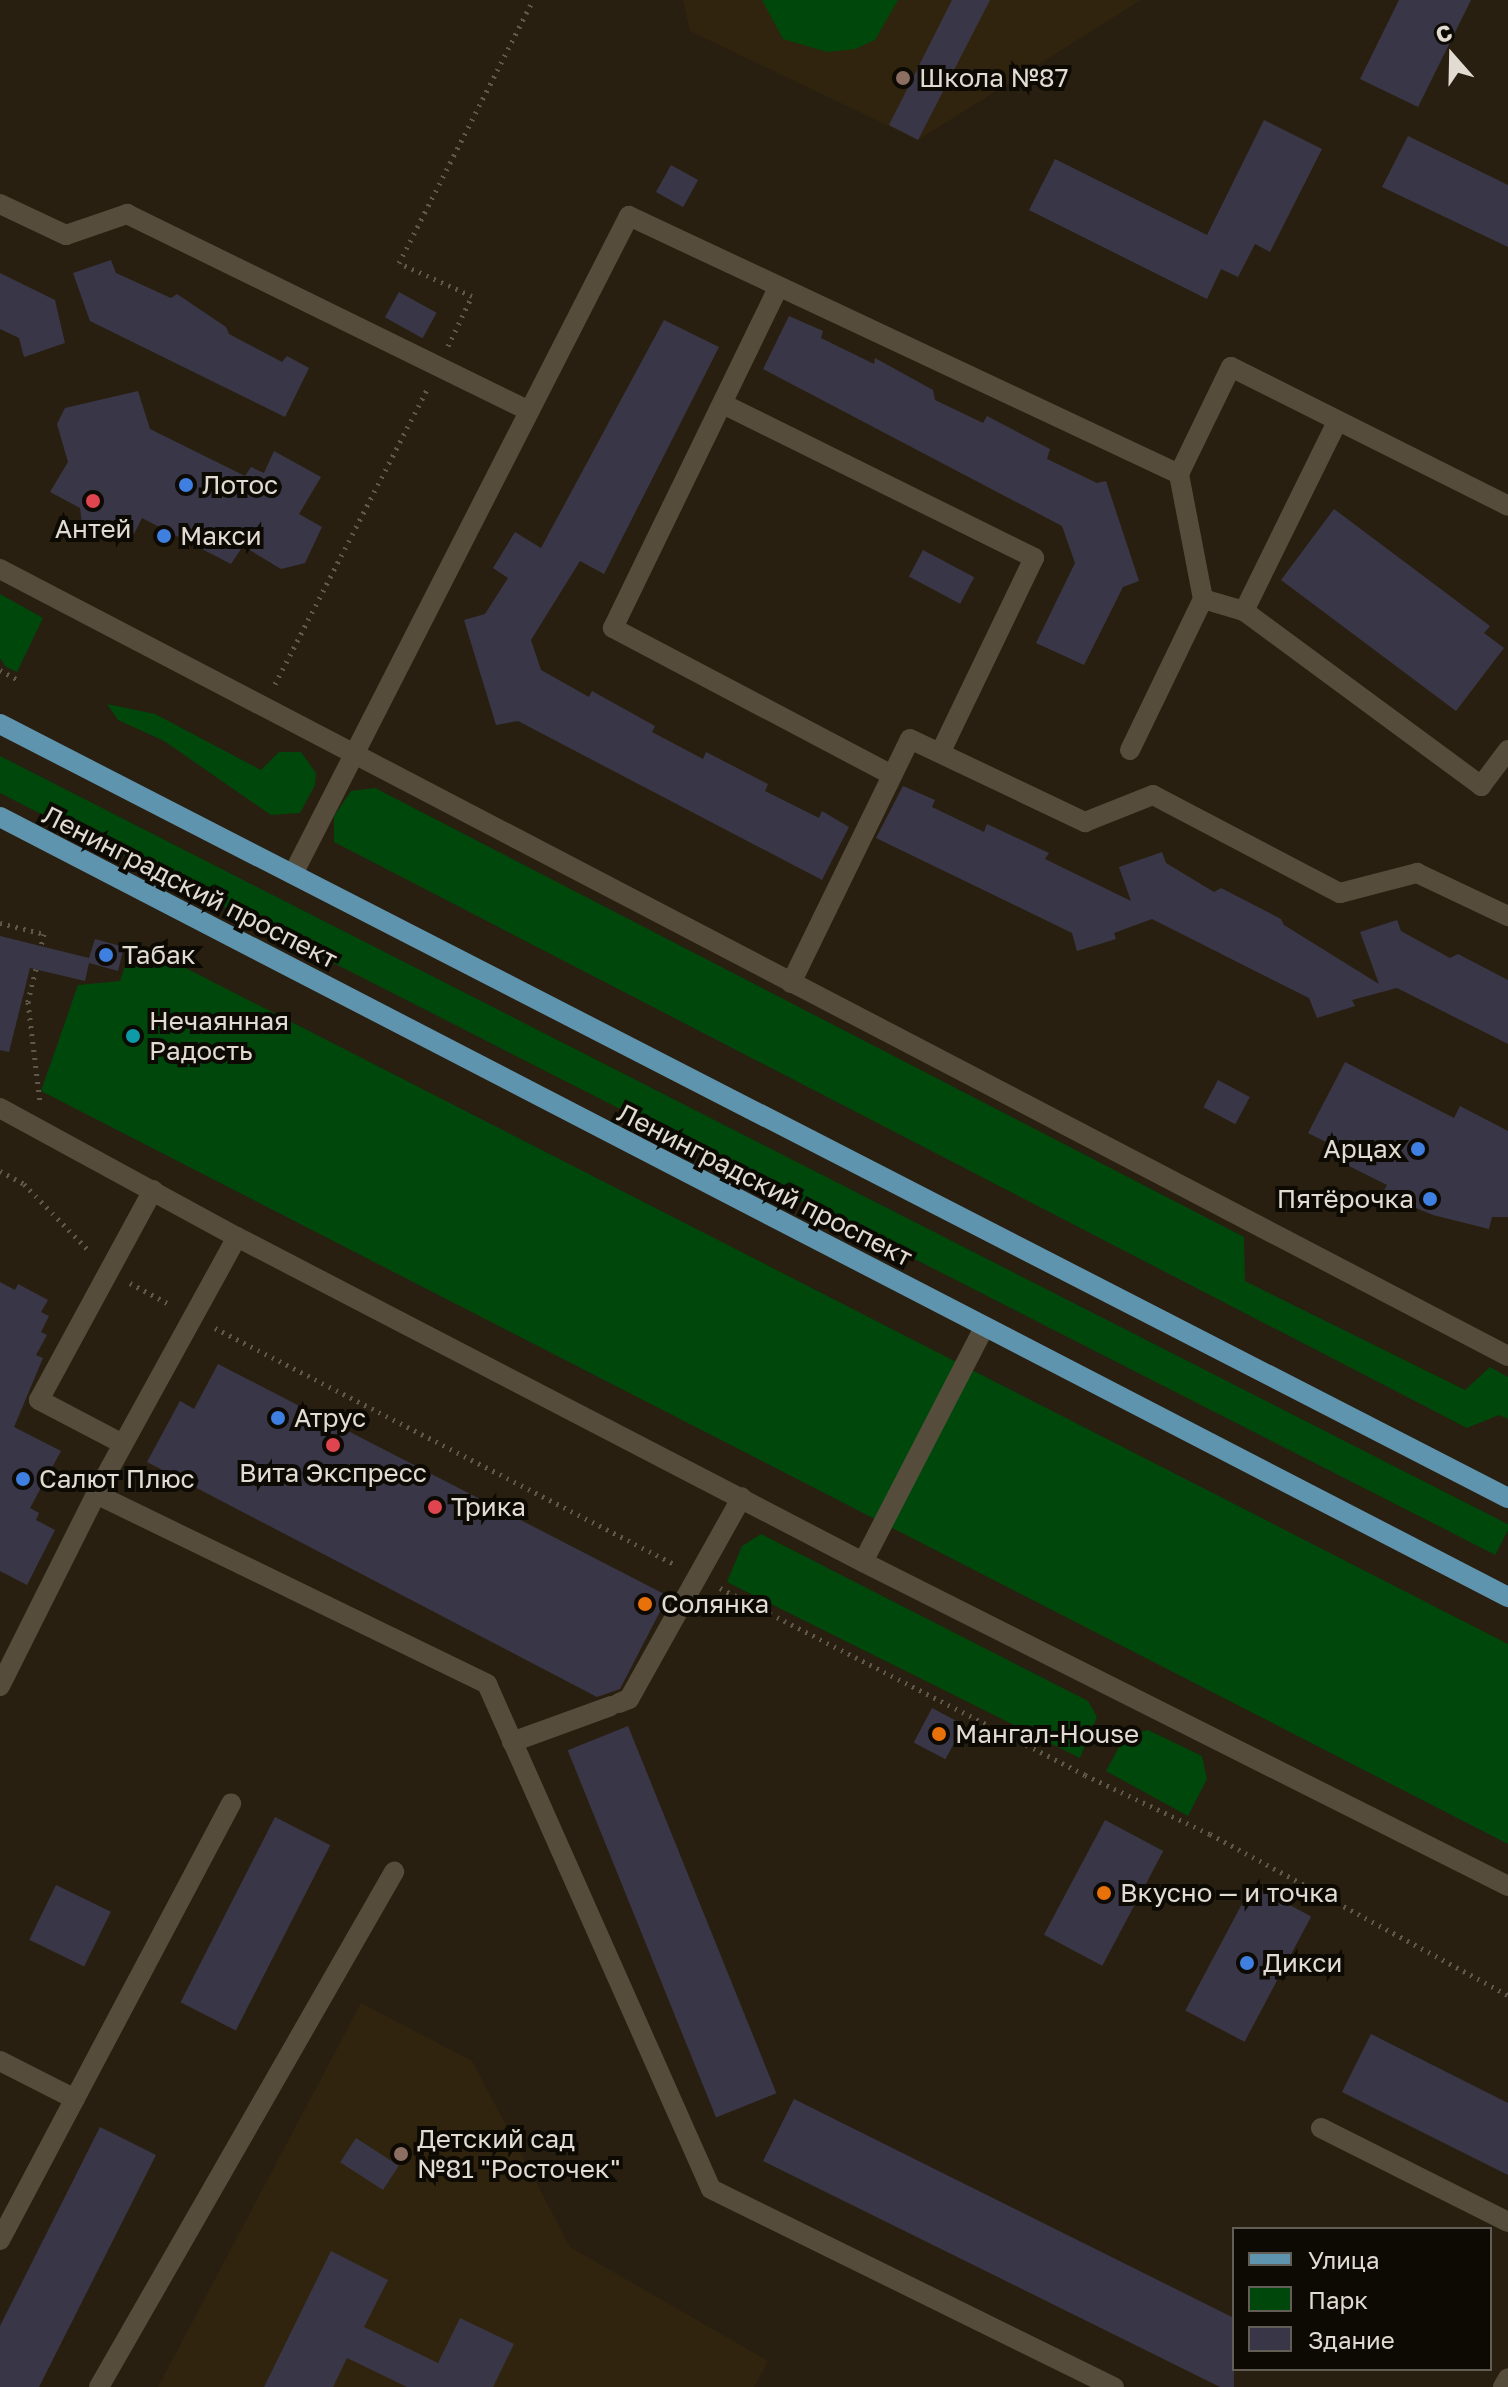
<!DOCTYPE html>
<meta charset="utf-8">
<style>
body{margin:0}
#map{position:relative;width:1508px;height:2387px;overflow:hidden;background:#281f10;font-family:"Golos Text",sans-serif}
div>[style]{position:absolute}
.built>*{inset:0;background:#30240e}
.green>*{inset:0;background:#00470b;transform-origin:0 0}
.building>*{inset:0;background:#393747;transform-origin:0 0}
.path>*{height:5px;margin-top:-2.5px;transform-origin:0;background:repeating-linear-gradient(90deg,#60584b 0 2px,transparent 0 8px)}
.minor>*{height:20px;margin:-10px;padding:0 10px;transform-origin:10px;border-radius:10px;background:#554c3b}
.major>*{height:20px;margin:-10px;padding:0 10px;transform-origin:10px;border-radius:10px;background:#5f94ae}
.dots>*{width:22px;height:22px;translate:-50% -50%;box-sizing:border-box;border:4px solid #0d0a04;border-radius:50%}
span{translate:-50% -50%;white-space:nowrap;text-align:center;line-height:1.15;-webkit-text-stroke:8px #0d0a04;paint-order:stroke}
.poi-label{font-size:26px;color:#e1dbd2}
.left{translate:0 -50%;text-align:left}
.right{translate:-100% -50%;text-align:right}
.street-label{font-size:26px;color:#e1dbd2}
.legend{position:absolute;left:1232px;top:2227px;width:260px;height:144px;box-sizing:border-box;background:#0d0a04;border:2px solid #625e56;margin:0;padding:10px 14px;list-style:none;font-size:24px;color:#e1dbd2}
.legend li{display:flex;align-items:center;gap:16px;height:40px}
.legend b{width:40px;border:2px solid #625e56}
.north{position:absolute;left:1412px;top:16px;width:80px;height:80px;-webkit-text-stroke:6px #0d0a04;paint-order:stroke;rotate:340deg;font-size:22px;font-weight:700;line-height:32px;text-align:center;color:#e1dbd2}
.north::after{content:'';display:block;margin:auto;width:28px;height:36px;background:#e1dbd2;clip-path:polygon(50% 0,100% 100%,50% 72%,0 100%)}
</style>
<div id="map">
<div class="built">
<div style="clip-path:polygon(683px 0,1141px 0,918px 140px,690px 31px)"></div>
<div style="clip-path:polygon(361px 2003px,472px 2061px,570px 2247px,768px 2361px,754px 2387px,158px 2387px)"></div>
</div>
<div class="green">
<div style="clip-path:polygon(762px 0,898px 0,875px 40px,855px 49px,827px 52px,783px 39px)"></div>
<div style="clip-path:polygon(0 594px,43px 618px,17px 672px,6px 667px,0 658px)"></div>
<div style="clip-path:polygon(107px 704px,155px 714px,261px 770px,279px 752px,301px 752px,316px 773px,315px 785px,300px 813px,271px 815px,164px 741px,118px 720px)"></div>
<div style="left:0;top:756px;width:1695px;height:33px;rotate:27deg"></div>
<div style="clip-path:polygon(375px 788px,1244px 1237px,1245px 1281px,1465px 1390px,1490px 1367px,1508px 1377px,1508px 1419px,1499px 1415px,1467px 1428px,334px 842px,334px 816px,351px 791px)"></div>
<div style="clip-path:polygon(133px 941px,1508px 1644px,1508px 1844px,41px 1091px,78px 985px,120px 981px)"></div>
<div style="clip-path:polygon(761px 1534px,1088px 1701px,1097px 1717px,1080px 1758px,727px 1582px,742px 1546px)"></div>
<div style="clip-path:polygon(1148px 1730px,1202px 1756px,1207px 1779px,1188px 1816px,1106px 1771px,1125px 1736px)"></div>
</div>
<div class="building">
<div style="clip-path:polygon(952px 0,990px 0,918px 140px,889px 125px)"></div>
<div style="clip-path:polygon(1399px 0,1471px 0,1418px 107px,1360px 79px)"></div>
<div style="clip-path:polygon(1264px 120px,1322px 149px,1270px 252px,1255px 244px,1238px 277px,1221px 269px,1207px 299px,1029px 210px,1055px 159px,1207px 235px)"></div>
<div style="clip-path:polygon(1408px 136px,1508px 185px,1508px 247px,1382px 187px)"></div>
<div style="left:671px;top:165px;width:31px;height:31px;rotate:29deg"></div>
<div style="clip-path:polygon(111px 260px,116px 273px,171px 298px,177px 294px,226px 327px,229px 334px,282px 362px,287px 356px,309px 368px,285px 417px,90px 321px,73px 273px)"></div>
<div style="clip-path:polygon(0 273px,55px 300px,65px 343px,24px 357px,19px 338px,0 329px)"></div>
<div style="left:399px;top:292px;width:43px;height:29px;rotate:29deg"></div>
<div style="clip-path:polygon(789px 316px,823px 331px,821px 338px,874px 364px,875px 358px,933px 390px,935px 400px,983px 423px,987px 416px,1050px 449px,1047px 459px,1097px 483px,1106px 481px,1139px 581px,1123px 587px,1084px 665px,1036px 643px,1075px 563px,1062px 526px,763px 369px)"></div>
<div style="clip-path:polygon(664px 320px,719px 347px,604px 574px,580px 561px,531px 640px,541px 670px,589px 697px,592px 691px,655px 726px,652px 732px,703px 759px,706px 752px,768px 784px,765px 791px,819px 818px,822px 811px,849px 827px,822px 880px,518px 721px,496px 725px,464px 620px,485px 614px,508px 578px,493px 568px,515px 532px,541px 548px)"></div>
<div style="clip-path:polygon(138px 391px,150px 429px,245px 476px,251px 467px,264px 473px,274px 451px,321px 477px,299px 514px,322px 527px,305px 563px,281px 569px,243px 546px,231px 564px,142px 518px,134px 534px,108px 522px,103px 535px,82px 524px,80px 508px,50px 492px,68px 462px,57px 424px,65px 408px)"></div>
<div style="clip-path:polygon(1334px 509px,1490px 626px,1484px 633px,1504px 648px,1456px 711px,1281px 580px)"></div>
<div style="left:923px;top:550px;width:58px;height:30px;rotate:28deg"></div>
<div style="clip-path:polygon(903px 786px,935px 800px,932px 807px,984px 832px,987px 824px,1049px 853px,1045px 859px,1131px 901px,1119px 867px,1162px 852px,1166px 863px,1214px 892px,1221px 888px,1281px 919px,1284px 925px,1379px 984px,1360px 932px,1397px 920px,1401px 931px,1450px 958px,1458px 954px,1508px 980px,1508px 1044px,1397px 988px,1352px 1000px,1355px 1006px,1317px 1018px,1309px 998px,1152px 919px,1114px 933px,1116px 939px,1077px 951px,1072px 933px,876px 838px)"></div>
<div style="clip-path:polygon(0 936px,89px 958px,95px 939px,124px 947px,118px 971px,89px 963px,85px 981px,30px 968px,9px 1052px,0 1050px)"></div>
<div style="clip-path:polygon(1345px 1062px,1454px 1118px,1460px 1106px,1508px 1131px,1508px 1217px,1492px 1217px,1489px 1229px,1433px 1215px,1382px 1194px,1387px 1185px,1325px 1154px,1330px 1144px,1308px 1133px)"></div>
<div style="left:1218px;top:1080px;width:36px;height:31px;rotate:28deg"></div>
<div style="clip-path:polygon(0 1282px,15px 1290px,18px 1284px,48px 1300px,41px 1312px,49px 1316px,41px 1332px,47px 1335px,36px 1355px,43px 1358px,14px 1427px,61px 1451px,30px 1508px,39px 1513px,36px 1520px,55px 1530px,27px 1585px,0 1571px)"></div>
<div style="clip-path:polygon(218px 1364px,668px 1596px,620px 1689px,597px 1697px,147px 1462px,180px 1401px,194px 1409px)"></div>
<div style="left:932px;top:1708px;width:36px;height:39px;rotate:28deg"></div>
<div style="left:628px;top:1726px;width:396px;height:65px;rotate:68deg"></div>
<div style="left:275px;top:1817px;width:62px;height:208px;rotate:27deg"></div>
<div style="left:1105px;top:1820px;width:66px;height:130px;rotate:28deg"></div>
<div style="left:56px;top:1885px;width:61px;height:61px;rotate:26deg"></div>
<div style="left:1252px;top:1885px;width:67px;height:142px;rotate:28deg"></div>
<div style="clip-path:polygon(1371px 2034px,1508px 2103px,1508px 2175px,1342px 2092px)"></div>
<div style="clip-path:polygon(794px 2099px,1234px 2318px,1234px 2387px,1220px 2387px,763px 2161px)"></div>
<div style="clip-path:polygon(100px 2127px,156px 2155px,39px 2387px,0 2387px,0 2326px)"></div>
<div style="left:356px;top:2138px;width:51px;height:29px;rotate:33deg"></div>
<div style="clip-path:polygon(331px 2251px,388px 2280px,364px 2327px,438px 2363px,460px 2318px,514px 2344px,493px 2387px,407px 2387px,347px 2358px,333px 2387px,264px 2387px)"></div>
</div>
<div class="path">
<div style="left:448px;top:346px;width:55px;rotate:-64.4deg"></div>
<div style="left:472px;top:296px;width:80px;rotate:-155.7deg"></div>
<div style="left:399px;top:263px;width:295px;rotate:-63deg"></div>
<div style="left:0;top:670px;width:21px;rotate:29deg"></div>
<div style="left:275px;top:684px;width:334px;rotate:-62.7deg"></div>
<div style="left:0;top:923px;width:45px;rotate:14deg"></div>
<div style="left:44px;top:934px;width:12px;rotate:104deg"></div>
<div style="left:36px;top:969px;width:34px;rotate:104deg"></div>
<div style="left:28px;top:1002px;width:102px;rotate:83.2deg"></div>
<div style="left:0;top:1171px;width:27px;rotate:28deg"></div>
<div style="left:24px;top:1184px;width:96px;rotate:45.8deg"></div>
<div style="left:130px;top:1283px;width:47px;rotate:28.2deg"></div>
<div style="left:215px;top:1328px;width:518px;rotate:27.21deg"></div>
<div style="left:720px;top:1588px;width:410px;rotate:27.1deg"></div>
<div style="left:1085px;top:1775px;width:138px;rotate:25.3deg"></div>
<div style="left:1210px;top:1834px;width:339px;rotate:28.4deg"></div>
</div>
<div class="minor">
<div style="left:0;top:204px;width:73px;rotate:25.2deg"></div>
<div style="left:66px;top:235px;width:65px;rotate:-19deg"></div>
<div style="left:127px;top:214px;width:448px;rotate:26.1deg"></div>
<div style="left:778px;top:288px;width:378px;rotate:115.9deg"></div>
<div style="left:613px;top:628px;width:315px;rotate:27.8deg"></div>
<div style="left:723px;top:404px;width:347px;rotate:26.3deg"></div>
<div style="left:1034px;top:558px;width:216px;rotate:115.7deg"></div>
<div style="left:1337px;top:422px;width:211px;rotate:116.2deg"></div>
<div style="left:1244px;top:611px;width:295px;rotate:36.4deg"></div>
<div style="left:1481px;top:786px;width:45px;rotate:-53.1deg"></div>
<div style="left:0;top:569px;width:1701px;rotate:27.56deg"></div>
<div style="left:1203px;top:599px;width:43px;rotate:16.3deg"></div>
<div style="left:1130px;top:750px;width:168px;rotate:-64.2deg"></div>
<div style="left:1203px;top:599px;width:127px;rotate:-100.9deg"></div>
<div style="left:293px;top:874px;width:739px;rotate:-62.95deg"></div>
<div style="left:629px;top:216px;width:608px;rotate:25.13deg"></div>
<div style="left:1179px;top:474px;width:119px;rotate:-64.1deg"></div>
<div style="left:1231px;top:367px;width:310px;rotate:26.6deg"></div>
<div style="left:791px;top:983px;width:271px;rotate:-64deg"></div>
<div style="left:910px;top:739px;width:194px;rotate:25.4deg"></div>
<div style="left:1085px;top:822px;width:73px;rotate:-21.7deg"></div>
<div style="left:1153px;top:795px;width:211px;rotate:27.7deg"></div>
<div style="left:1340px;top:893px;width:80px;rotate:-14.6deg"></div>
<div style="left:1417px;top:873px;width:101px;rotate:25.3deg"></div>
<div style="left:0;top:1108px;width:270px;rotate:28.6deg"></div>
<div style="left:237px;top:1237px;width:705px;rotate:27.44deg"></div>
<div style="left:863px;top:1562px;width:722px;rotate:26.67deg"></div>
<div style="left:237px;top:1237px;width:293px;rotate:118.8deg"></div>
<div style="left:96px;top:1494px;width:435px;rotate:25.9deg"></div>
<div style="left:487px;top:1684px;width:552px;rotate:66.08deg"></div>
<div style="left:711px;top:2189px;width:449px;rotate:26.2deg"></div>
<div style="left:123px;top:1444px;width:95px;rotate:-152.4deg"></div>
<div style="left:39px;top:1400px;width:239px;rotate:-61.5deg"></div>
<div style="left:863px;top:1562px;width:263px;rotate:-62.7deg"></div>
<div style="left:0;top:1686px;width:215px;rotate:-63.4deg"></div>
<div style="left:619px;top:1703px;width:11px;rotate:-22deg"></div>
<div style="left:629px;top:1699px;width:231px;rotate:-60.8deg"></div>
<div style="left:512px;top:1742px;width:105px;rotate:-20deg"></div>
<div style="left:0;top:2061px;width:84px;rotate:26.9deg"></div>
<div style="left:1321px;top:2128px;width:209px;rotate:26.7deg"></div>
<div style="left:0;top:2240px;width:494px;rotate:-62.1deg"></div>
<div style="left:99px;top:2387px;width:594px;rotate:-60.2deg"></div>
<div style="left:1503px;top:2387px;width:10px;rotate:-61deg"></div>
</div>
<div class="major">
<div style="left:0;top:724px;width:1695px;rotate:27.17deg"></div>
<div style="left:0;top:817px;width:1698px;rotate:27.35deg"></div>
</div>
<div class="dots">
<div style="left:903px;top:78px;background:#8d6e63"></div>
<div style="left:186px;top:485px;background:#3f7fe0"></div>
<div style="left:93px;top:501px;background:#e0444e"></div>
<div style="left:164px;top:536px;background:#3f7fe0"></div>
<div style="left:106px;top:955px;background:#3f7fe0"></div>
<div style="left:133px;top:1036px;background:#0f9aa8"></div>
<div style="left:1418px;top:1149px;background:#3f7fe0"></div>
<div style="left:1430px;top:1199px;background:#3f7fe0"></div>
<div style="left:278px;top:1418px;background:#3f7fe0"></div>
<div style="left:333px;top:1445px;background:#e0444e"></div>
<div style="left:23px;top:1479px;background:#3f7fe0"></div>
<div style="left:435px;top:1507px;background:#e0444e"></div>
<div style="left:645px;top:1604px;background:#e8710a"></div>
<div style="left:939px;top:1734px;background:#e8710a"></div>
<div style="left:1104px;top:1893px;background:#e8710a"></div>
<div style="left:1247px;top:1963px;background:#3f7fe0"></div>
<div style="left:401px;top:2154px;background:#8d6e63"></div>
</div>
<div class="poi-label">
<span class="left" style="left:919px;top:78px">Школа №87</span>
<span class="left" style="left:202px;top:485px">Лотос</span>
<span style="left:93px;top:529px">Антей</span>
<span class="left" style="left:180px;top:536px">Макси</span>
<span class="left" style="left:122px;top:955px">Табак</span>
<span class="left" style="left:149px;top:1036px">Нечаянная<br>Радость</span>
<span class="right" style="left:1402px;top:1149px">Арцах</span>
<span class="right" style="left:1414px;top:1199px">Пятёрочка</span>
<span class="left" style="left:294px;top:1418px">Атрус</span>
<span style="left:333px;top:1473px">Вита Экспресс</span>
<span class="left" style="left:39px;top:1479px">Салют Плюс</span>
<span class="left" style="left:451px;top:1507px">Трика</span>
<span class="left" style="left:661px;top:1604px">Солянка</span>
<span class="left" style="left:955px;top:1734px">Мангал-House</span>
<span class="left" style="left:1120px;top:1893px">Вкусно — и точка</span>
<span class="left" style="left:1263px;top:1963px">Дикси</span>
<span class="left" style="left:417px;top:2154px">Детский сад<br>№81 "Росточек"</span>
</div>
<div class="street-label">
<span style="left:190px;top:887px;rotate:27deg">Ленинградский проспект</span>
<span style="left:765px;top:1185px;rotate:27deg">Ленинградский проспект</span>
</div>
<ul class="legend">
<li><b style="height:10px;background:#5f94ae"></b>Улица</li>
<li><b style="height:22px;background:#00470b"></b>Парк</li>
<li><b style="height:22px;background:#393747"></b>Здание</li>
</ul>
<div class="north">С</div>
</div>
